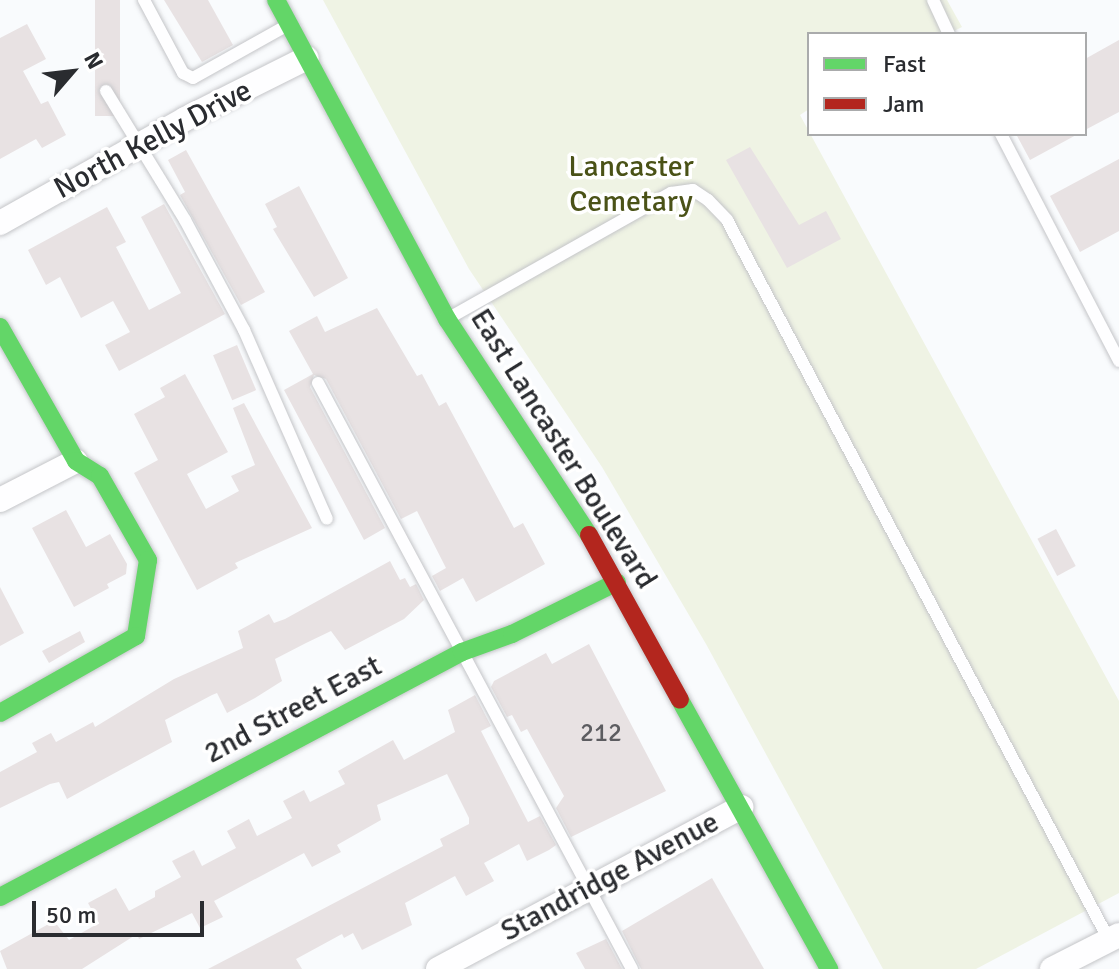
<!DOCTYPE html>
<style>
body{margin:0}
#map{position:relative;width:1119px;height:969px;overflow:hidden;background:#f9fbfd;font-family:Signika,sans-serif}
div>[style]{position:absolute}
.green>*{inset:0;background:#eff3e4}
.building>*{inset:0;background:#e8e2e3;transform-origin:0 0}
.roads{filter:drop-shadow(0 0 2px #c4c5c8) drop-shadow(0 0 2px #c4c5c8)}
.lane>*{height:12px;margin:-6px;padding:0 6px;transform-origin:6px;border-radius:6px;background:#fefeff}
.street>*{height:24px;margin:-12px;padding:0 12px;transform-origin:12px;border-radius:12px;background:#fefeff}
.fast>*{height:18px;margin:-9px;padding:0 9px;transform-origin:9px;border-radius:9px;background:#63d668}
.jam>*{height:18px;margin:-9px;padding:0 9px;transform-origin:9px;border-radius:9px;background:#b3261e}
span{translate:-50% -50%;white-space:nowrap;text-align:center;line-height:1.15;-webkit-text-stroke:7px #fff;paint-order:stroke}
.number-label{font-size:26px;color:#5c5c60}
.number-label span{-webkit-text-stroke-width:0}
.street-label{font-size:30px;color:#2a2c30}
.park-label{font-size:30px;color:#4a5217}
.legend{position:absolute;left:807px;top:32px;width:280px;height:104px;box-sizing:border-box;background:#fff;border:2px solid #aaabac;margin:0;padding:10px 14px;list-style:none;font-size:24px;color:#2a2c30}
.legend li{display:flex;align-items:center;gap:16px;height:40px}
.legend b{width:40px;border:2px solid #aaabac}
.north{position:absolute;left:32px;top:32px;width:80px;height:80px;-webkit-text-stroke:6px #fff;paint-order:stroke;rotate:62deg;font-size:22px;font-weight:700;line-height:32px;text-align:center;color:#2a2c30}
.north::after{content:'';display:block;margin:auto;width:28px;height:36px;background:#2a2c30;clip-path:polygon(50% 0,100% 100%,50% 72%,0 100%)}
.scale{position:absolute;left:32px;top:901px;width:172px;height:36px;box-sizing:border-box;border:4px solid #2a2c30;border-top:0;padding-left:10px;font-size:24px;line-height:28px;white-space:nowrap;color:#2a2c30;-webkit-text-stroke:6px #fff;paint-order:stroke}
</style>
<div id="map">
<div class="green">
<div style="clip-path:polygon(323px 0,947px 0,962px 27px,948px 34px,809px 34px,809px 109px,800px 115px,1119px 701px,1119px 893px,976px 969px,883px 969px,706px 644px,602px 467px,469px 269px)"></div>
</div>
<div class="building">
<div style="left:95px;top:0;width:25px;height:116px"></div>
<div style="clip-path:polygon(164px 0,208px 0,233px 45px,202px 62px)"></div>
<div style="clip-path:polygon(27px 24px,46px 59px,23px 71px,41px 104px,48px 101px,66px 135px,42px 148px,36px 139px,0 159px,0 38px)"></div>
<div style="clip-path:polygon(1119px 40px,1119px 112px,1085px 130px,1085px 59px)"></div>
<div style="clip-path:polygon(1016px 134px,1078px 134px,1030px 160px)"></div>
<div style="clip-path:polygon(750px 147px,799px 225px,826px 211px,841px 239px,787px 268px,726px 160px)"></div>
<div style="clip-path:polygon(186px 150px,265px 292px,241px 305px,180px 195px,185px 192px,168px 160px)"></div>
<div style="clip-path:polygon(1119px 159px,1119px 231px,1080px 252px,1050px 196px)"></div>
<div style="clip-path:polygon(299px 186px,348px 278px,314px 297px,273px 229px,277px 227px,265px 204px)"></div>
<div style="clip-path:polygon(164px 204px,225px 314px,119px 371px,105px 345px,130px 332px,113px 301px,81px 318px,60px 277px,46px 285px,28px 250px,107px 207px,126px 242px,116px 247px,149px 310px,181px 293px,141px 217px)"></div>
<div style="clip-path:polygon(377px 308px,417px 376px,422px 374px,439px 406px,446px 402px,514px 528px,523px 523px,545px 564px,476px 602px,463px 578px,440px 591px,432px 576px,446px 568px,417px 511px,401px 519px,326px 379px,314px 375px,310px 387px,385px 528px,364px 540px,284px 390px,313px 374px,289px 331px,317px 316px,325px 332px)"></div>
<div style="left:237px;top:345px;width:49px;height:26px;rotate:67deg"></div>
<div style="clip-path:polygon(185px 374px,228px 452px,187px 474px,206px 509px,239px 491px,231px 476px,255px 465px,233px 408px,244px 403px,312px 528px,235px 563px,238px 568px,197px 590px,134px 473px,158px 460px,134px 414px,165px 397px,160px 388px)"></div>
<div style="clip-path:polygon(66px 510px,86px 547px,110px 534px,127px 564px,126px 574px,107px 584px,109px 588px,74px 607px,32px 528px)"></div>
<div style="left:1056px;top:529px;width:42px;height:21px;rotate:62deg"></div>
<div style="clip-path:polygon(390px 561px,400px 580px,405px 578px,410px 587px,416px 584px,424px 600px,404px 619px,345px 650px,331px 631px,306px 643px,275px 659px,282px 681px,255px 698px,227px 713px,217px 693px,212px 695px,165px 720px,172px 742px,89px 787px,67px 799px,59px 782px,50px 784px,0 808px,0 772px,37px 752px,32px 743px,51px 733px,56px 742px,93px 722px,95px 727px,174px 679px,243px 648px,238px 631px,269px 614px,274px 623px,285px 619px)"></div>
<div style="clip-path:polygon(0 587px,24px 633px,0 646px)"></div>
<div style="clip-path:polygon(80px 631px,85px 642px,49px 663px,42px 651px)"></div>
<div style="clip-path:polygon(589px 644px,666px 791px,571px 837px,556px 808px,564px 796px,527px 729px,521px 732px,512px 715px,507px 717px,491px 687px,494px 681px,546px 653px,552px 664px)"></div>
<div style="clip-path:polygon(475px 695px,491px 726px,481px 731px,528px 822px,540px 816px,556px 845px,549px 850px,527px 861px,519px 844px,484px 863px,494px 881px,466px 896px,455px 876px,405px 903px,412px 925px,362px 950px,353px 933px,344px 938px,342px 934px,296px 959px,302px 969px,208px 969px,443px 846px,440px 839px,469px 824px,469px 818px,447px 774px,377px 805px,381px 820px,337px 845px,341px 852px,312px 867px,304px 853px,214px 901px,223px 917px,200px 928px,192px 913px,139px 939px,137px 934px,82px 969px,7px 969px,0 951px,54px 921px,69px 940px,99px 923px,88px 903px,116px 888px,129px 911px,155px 897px,155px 891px,181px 877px,172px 861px,194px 850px,202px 866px,236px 848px,227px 831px,249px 819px,257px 836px,292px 818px,283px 801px,304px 790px,310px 802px,345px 784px,338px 771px,393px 740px,404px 760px,455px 732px,448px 710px)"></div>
<div style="clip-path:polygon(712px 878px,764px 969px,641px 969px,622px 931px)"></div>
<div style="clip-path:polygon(606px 939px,622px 969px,585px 969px,576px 953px)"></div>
</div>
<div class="roads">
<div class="lane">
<div style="left:144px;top:0;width:83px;rotate:61.9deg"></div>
<div style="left:183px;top:73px;width:11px;rotate:27deg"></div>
<div style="left:193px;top:78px;width:107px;rotate:-29.2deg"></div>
<div style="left:933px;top:0;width:38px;rotate:65deg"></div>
<div style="left:106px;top:91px;width:151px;rotate:58.5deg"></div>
<div style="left:185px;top:220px;width:125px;rotate:61.8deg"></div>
<div style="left:244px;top:330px;width:206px;rotate:66.3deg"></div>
<div style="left:1001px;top:134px;width:256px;rotate:62.5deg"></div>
<div style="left:449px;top:318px;width:255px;rotate:-29.4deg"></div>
<div style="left:671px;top:193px;width:22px;rotate:-8deg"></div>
<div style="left:693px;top:190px;width:18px;rotate:34deg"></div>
<div style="left:708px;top:200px;width:28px;rotate:46deg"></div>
<div style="left:727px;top:220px;width:815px;rotate:62.05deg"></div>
<div style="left:318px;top:383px;width:665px;rotate:61.82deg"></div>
</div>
<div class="street">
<div style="left:0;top:223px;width:212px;rotate:-29.3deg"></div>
<div style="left:185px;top:119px;width:136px;rotate:-26.6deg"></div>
<div style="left:0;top:500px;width:85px;rotate:-27.2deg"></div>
<div style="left:438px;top:969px;width:344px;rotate:-28.1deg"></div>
<div style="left:1052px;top:969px;width:75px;rotate:-26.9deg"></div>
</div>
<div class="fast">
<div style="left:276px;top:0;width:362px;rotate:61.8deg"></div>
<div style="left:447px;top:319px;width:258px;rotate:56.7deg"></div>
<div style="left:0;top:327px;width:154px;rotate:60.4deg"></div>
<div style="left:76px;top:461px;width:28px;rotate:32deg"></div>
<div style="left:100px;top:476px;width:97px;rotate:60.3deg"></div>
<div style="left:148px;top:560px;width:77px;rotate:99deg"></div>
<div style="left:136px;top:636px;width:156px;rotate:150.5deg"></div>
<div style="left:680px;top:700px;width:308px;rotate:61deg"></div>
<div style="left:0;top:897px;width:523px;rotate:-27.94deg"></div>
<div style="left:462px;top:652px;width:53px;rotate:-19.8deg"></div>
<div style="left:512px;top:634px;width:117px;rotate:-26.3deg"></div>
</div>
<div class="jam">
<div style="left:589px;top:535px;width:188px;rotate:61.1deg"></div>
</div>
</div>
<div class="number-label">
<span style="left:601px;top:734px">212</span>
</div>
<div class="street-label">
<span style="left:153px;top:140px;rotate:-28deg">North Kelly Drive</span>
<span style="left:563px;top:449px;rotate:58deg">East Lancaster Boulevard</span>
<span style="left:293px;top:710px;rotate:-28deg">2nd Street East</span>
<span style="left:610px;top:877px;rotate:-28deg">Standridge Avenue</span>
</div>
<div class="park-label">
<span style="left:631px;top:184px">Lancaster<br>Cemetary</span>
</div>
<ul class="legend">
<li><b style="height:10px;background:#63d668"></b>Fast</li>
<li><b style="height:10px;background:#b3261e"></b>Jam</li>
</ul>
<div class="north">N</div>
<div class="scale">50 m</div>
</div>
